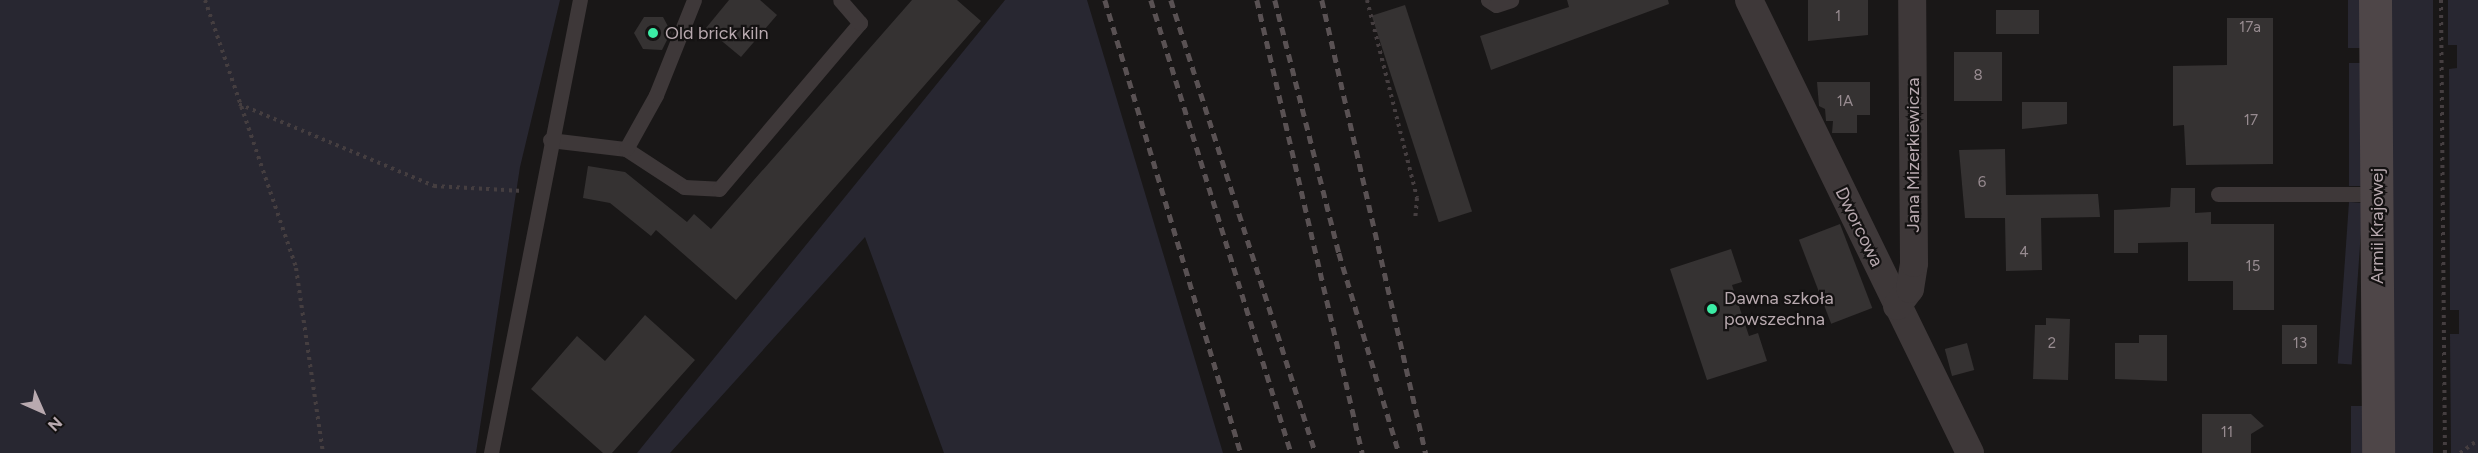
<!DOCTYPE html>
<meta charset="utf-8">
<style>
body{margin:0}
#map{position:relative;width:2478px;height:453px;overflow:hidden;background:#191717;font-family:Figtree,sans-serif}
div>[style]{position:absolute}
.green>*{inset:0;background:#282731;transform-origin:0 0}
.building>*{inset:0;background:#353232;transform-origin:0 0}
.path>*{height:4px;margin-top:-2px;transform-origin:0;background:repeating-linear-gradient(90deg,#453e40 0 3px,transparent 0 7.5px)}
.lane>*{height:15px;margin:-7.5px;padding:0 7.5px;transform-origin:7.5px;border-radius:7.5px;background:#3e3839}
.street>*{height:28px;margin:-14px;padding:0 14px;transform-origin:14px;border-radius:14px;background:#3e3839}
.secondary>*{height:33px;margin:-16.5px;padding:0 16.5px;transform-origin:16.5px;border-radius:16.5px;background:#4e4648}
.rail>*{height:4.5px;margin-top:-2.25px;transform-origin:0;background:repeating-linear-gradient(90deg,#595153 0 8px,transparent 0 14px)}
.dots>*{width:16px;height:16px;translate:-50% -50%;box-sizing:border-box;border:3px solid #141212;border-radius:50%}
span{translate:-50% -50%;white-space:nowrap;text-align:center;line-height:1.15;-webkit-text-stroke:4.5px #141212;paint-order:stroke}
.number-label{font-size:15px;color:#978b90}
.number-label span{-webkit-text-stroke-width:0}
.poi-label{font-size:18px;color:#b8a9af}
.left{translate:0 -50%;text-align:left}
.street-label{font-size:18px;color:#b8a9af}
.north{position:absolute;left:12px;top:381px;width:60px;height:60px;-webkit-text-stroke:4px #141212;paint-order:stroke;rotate:135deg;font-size:16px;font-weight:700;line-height:24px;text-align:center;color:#b8a9af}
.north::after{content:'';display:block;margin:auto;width:21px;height:27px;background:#b8a9af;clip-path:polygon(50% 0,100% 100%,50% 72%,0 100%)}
</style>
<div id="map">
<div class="green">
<div style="clip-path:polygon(0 0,560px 0,520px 167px,476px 453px,0 453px)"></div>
<div style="clip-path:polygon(1005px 0,1087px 0,1223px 453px,944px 453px,865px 237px,670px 453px,637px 453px)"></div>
<div style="left:2348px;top:0;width:13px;height:48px"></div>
<div style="left:2390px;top:0;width:43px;height:453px"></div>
<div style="clip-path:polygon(2448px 0,2478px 0,2478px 453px,2451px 453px,2450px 334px,2459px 334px,2459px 310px,2450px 310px,2449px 69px,2457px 68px,2457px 45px,2448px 45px)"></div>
<div style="left:2349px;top:63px;width:13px;height:123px"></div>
<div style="left:2349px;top:202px;width:14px;height:162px;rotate:4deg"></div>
<div style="left:2351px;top:406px;width:13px;height:47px"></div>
</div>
<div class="building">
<div style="clip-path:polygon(729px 0,760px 0,777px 15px,741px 57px,706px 28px)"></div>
<div style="clip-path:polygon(912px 0,957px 0,981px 21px,736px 300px,656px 230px,651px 236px,610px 203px,583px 198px,588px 166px,625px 172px,687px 222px,694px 214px,711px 229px)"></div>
<div style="clip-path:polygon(1567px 0,1668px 0,1669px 4px,1491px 70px,1480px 36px,1569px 7px)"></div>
<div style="clip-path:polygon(1808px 0,1868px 0,1868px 35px,1808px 41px)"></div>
<div style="left:1405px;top:5px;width:217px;height:35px;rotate:72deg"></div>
<div style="left:2039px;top:10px;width:24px;height:43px;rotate:90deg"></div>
<div style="clip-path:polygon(644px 17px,663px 17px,671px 32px,662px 50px,643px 49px,634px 33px)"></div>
<div style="clip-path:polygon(2227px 18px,2273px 18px,2273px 164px,2186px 165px,2184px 125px,2173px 126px,2173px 66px,2227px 65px)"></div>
<div style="left:1954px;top:52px;width:48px;height:49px"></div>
<div style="clip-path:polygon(1817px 82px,1870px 82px,1870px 115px,1857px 115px,1857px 133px,1832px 133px,1833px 121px,1826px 121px,1825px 109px,1819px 106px)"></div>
<div style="clip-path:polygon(2022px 102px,2067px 102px,2067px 124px,2022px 129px)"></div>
<div style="clip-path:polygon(2005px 149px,2006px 195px,2098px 194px,2100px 217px,2041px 218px,2042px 270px,2006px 271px,2005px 218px,1965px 218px,1959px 150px)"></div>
<div style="clip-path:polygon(2171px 188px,2195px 188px,2195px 213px,2211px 212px,2211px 224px,2274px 224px,2274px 310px,2233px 310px,2233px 281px,2188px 281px,2188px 242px,2138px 243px,2138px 253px,2114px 253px,2114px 210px,2170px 207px)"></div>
<div style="left:1840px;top:224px;width:90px;height:44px;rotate:69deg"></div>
<div style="clip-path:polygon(1731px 249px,1742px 282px,1732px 285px,1749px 336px,1758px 333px,1767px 361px,1707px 380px,1670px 269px)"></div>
<div style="clip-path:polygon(645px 315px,695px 360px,612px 453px,603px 453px,531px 389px,577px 336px,605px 361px)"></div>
<div style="clip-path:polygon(2046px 318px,2070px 319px,2068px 380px,2033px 379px,2035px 325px,2046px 325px)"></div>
<div style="left:2282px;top:325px;width:35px;height:39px"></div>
<div style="clip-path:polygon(2139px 335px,2167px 335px,2167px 381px,2115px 379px,2115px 343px,2139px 343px)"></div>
<div style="left:1967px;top:343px;width:28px;height:23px;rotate:75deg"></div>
<div style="clip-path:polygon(2202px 414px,2251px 414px,2264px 426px,2251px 434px,2251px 453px,2202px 453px)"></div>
</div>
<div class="path">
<div style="left:205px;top:0;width:283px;rotate:71.2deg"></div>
<div style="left:296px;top:268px;width:187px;rotate:81.7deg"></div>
<div style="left:1367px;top:0;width:204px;rotate:75.8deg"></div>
<div style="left:1417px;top:198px;width:22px;rotate:95deg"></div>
<div style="left:2441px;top:0;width:453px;rotate:89.5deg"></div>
<div style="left:239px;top:104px;width:212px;rotate:22.8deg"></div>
<div style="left:434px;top:186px;width:90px;rotate:3.2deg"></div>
<div style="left:2460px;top:453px;width:22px;rotate:-36deg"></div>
</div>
<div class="lane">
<div style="left:1488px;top:0;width:9px;rotate:32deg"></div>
<div style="left:1496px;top:5px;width:16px;rotate:-18deg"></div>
<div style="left:550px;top:140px;width:77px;rotate:6.8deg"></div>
<div style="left:626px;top:149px;width:69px;rotate:33.2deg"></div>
<div style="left:684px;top:187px;width:35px;rotate:3deg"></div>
<div style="left:719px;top:189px;width:218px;rotate:-49.7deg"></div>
<div style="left:860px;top:23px;width:30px;rotate:-131deg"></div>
<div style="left:626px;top:149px;width:62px;rotate:-60.9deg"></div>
<div style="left:656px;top:95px;width:102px;rotate:-68.2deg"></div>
<div style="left:2218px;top:194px;width:159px"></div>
<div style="left:491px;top:453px;width:462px;rotate:-78.9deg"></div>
</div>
<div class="street">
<div style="left:1749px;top:0;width:504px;rotate:63.99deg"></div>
<div style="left:1897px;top:306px;width:21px;rotate:-53deg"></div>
<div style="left:1910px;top:289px;width:26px;rotate:-81deg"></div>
<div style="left:1914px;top:263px;width:263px;rotate:-90.4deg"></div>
</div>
<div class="secondary">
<div style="left:2375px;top:0;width:453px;rotate:89.6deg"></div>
</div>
<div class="rail">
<div style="left:1105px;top:0;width:473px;rotate:73.3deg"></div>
<div style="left:1151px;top:0;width:474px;rotate:72.8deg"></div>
<div style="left:1171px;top:0;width:476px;rotate:72.3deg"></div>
<div style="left:1257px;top:0;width:465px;rotate:76.9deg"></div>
<div style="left:1275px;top:0;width:261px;rotate:75.8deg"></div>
<div style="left:1339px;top:253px;width:209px;rotate:73.3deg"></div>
<div style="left:1322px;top:0;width:465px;rotate:77.1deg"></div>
</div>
<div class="dots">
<div style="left:653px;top:33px;background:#3beca5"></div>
<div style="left:1712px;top:309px;background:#3beca5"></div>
</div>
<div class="number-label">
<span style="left:1838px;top:17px">1</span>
<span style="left:2250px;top:28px">17a</span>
<span style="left:1978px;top:76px">8</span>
<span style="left:1845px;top:102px">1A</span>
<span style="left:2251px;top:121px">17</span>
<span style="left:1982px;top:183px">6</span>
<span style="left:2024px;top:253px">4</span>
<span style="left:2253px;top:267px">15</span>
<span style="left:2052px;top:344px">2</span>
<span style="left:2300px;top:344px">13</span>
<span style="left:2227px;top:433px">11</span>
</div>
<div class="poi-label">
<span class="left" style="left:665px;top:33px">Old brick kiln</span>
<span class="left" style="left:1724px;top:309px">Dawna szkoła<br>powszechna</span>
</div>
<div class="street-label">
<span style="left:1913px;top:155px;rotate:-90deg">Jana Mizerkiewicza</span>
<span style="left:2377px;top:226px;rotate:-90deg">Armii Krajowej</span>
<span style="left:1859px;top:227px;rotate:64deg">Dworcowa</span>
</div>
<div class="north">N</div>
</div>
